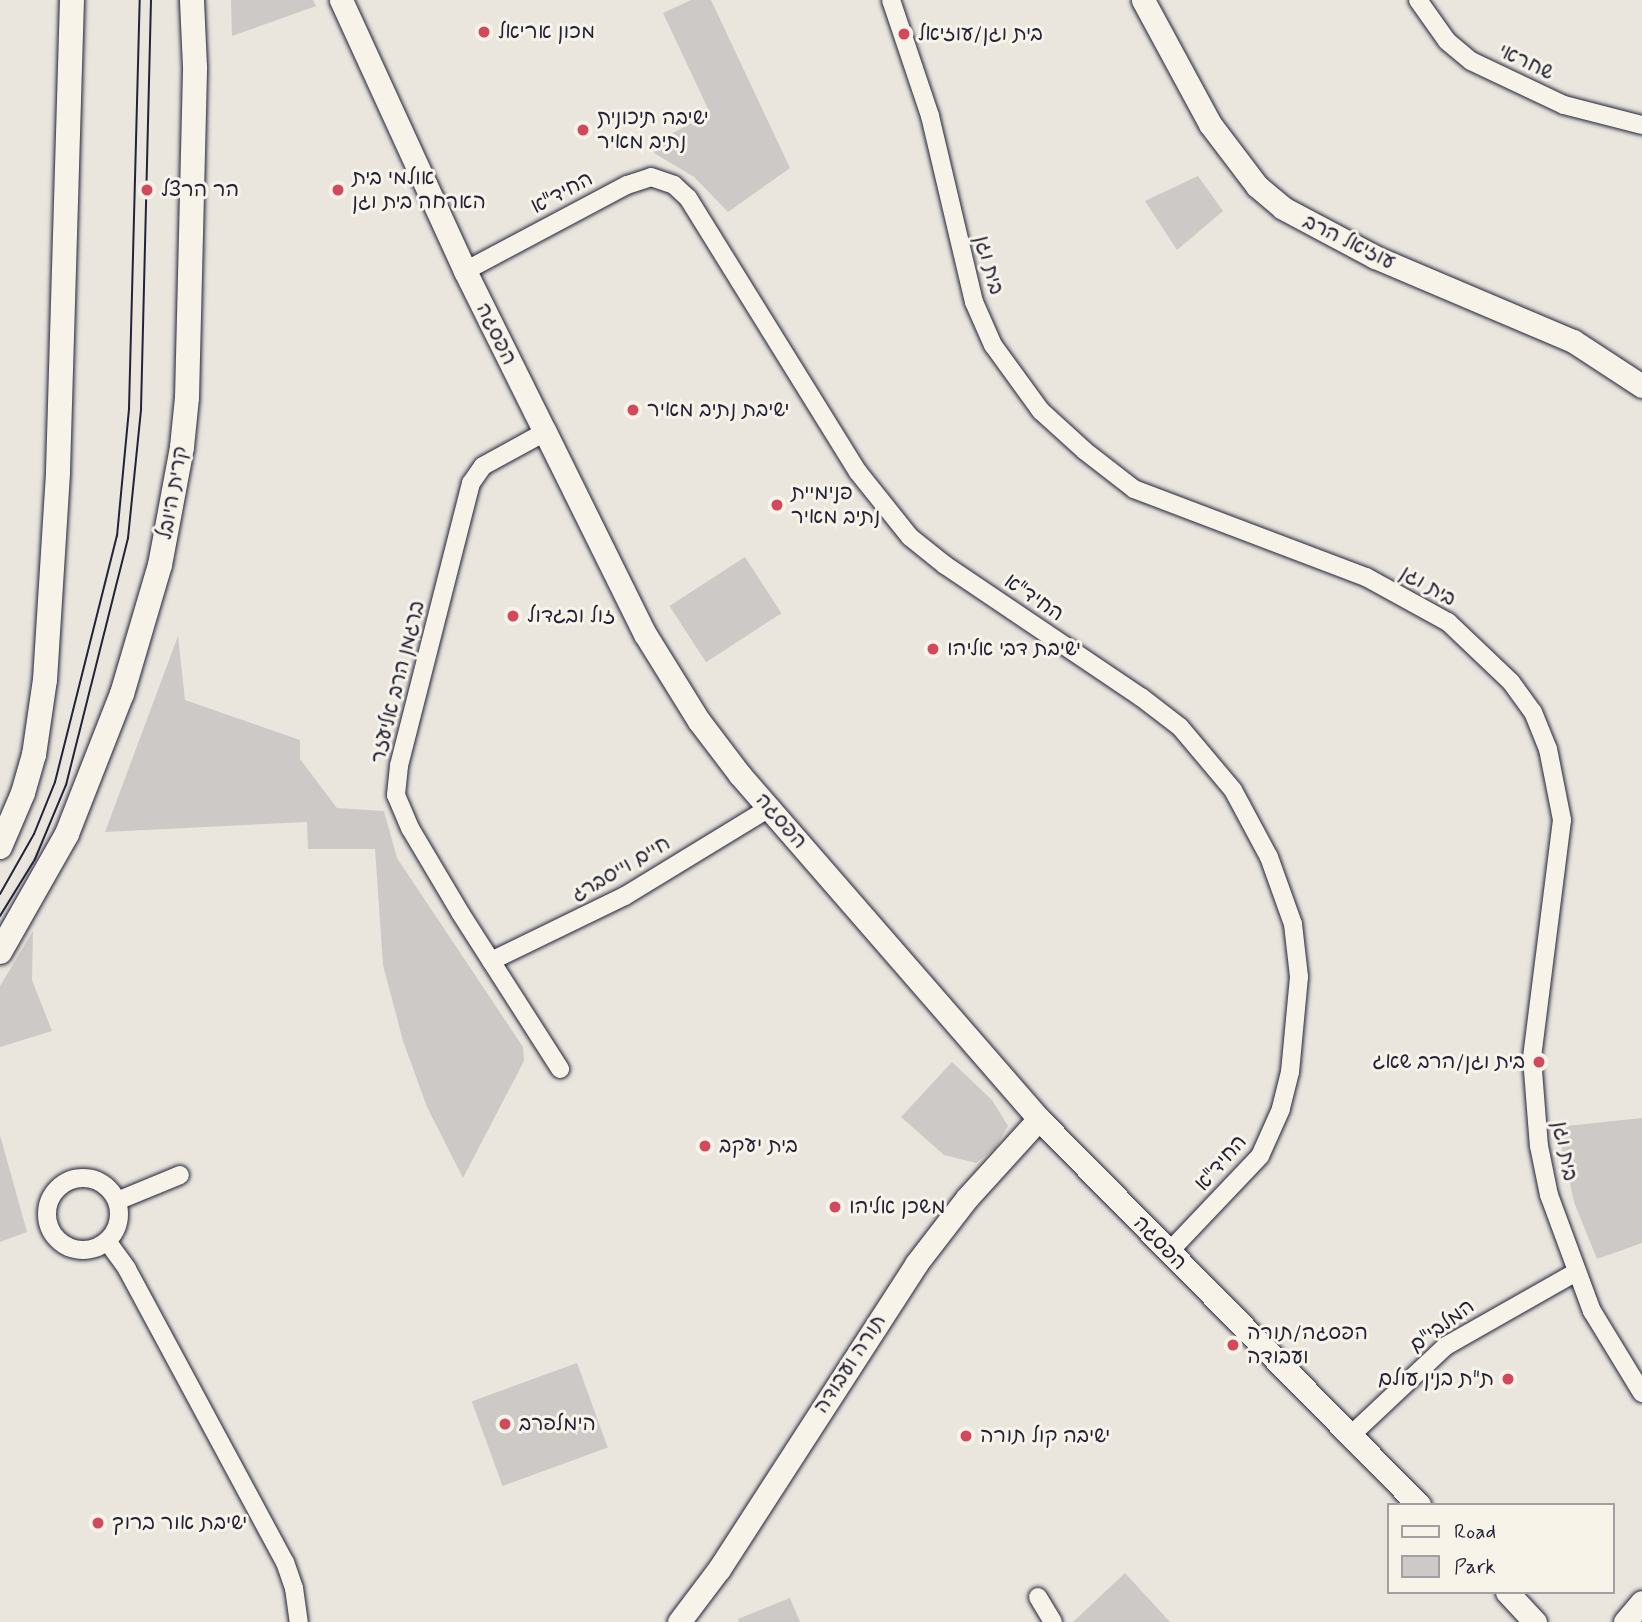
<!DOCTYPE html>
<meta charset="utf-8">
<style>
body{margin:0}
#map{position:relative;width:1642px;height:1622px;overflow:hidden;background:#eae6de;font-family:Mynerve,"Playpen Sans Hebrew",sans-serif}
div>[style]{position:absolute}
.green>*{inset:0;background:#cdc9c6;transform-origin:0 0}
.roads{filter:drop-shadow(0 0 2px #22223b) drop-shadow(0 0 2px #22223b)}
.minor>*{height:18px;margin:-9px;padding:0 9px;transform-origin:9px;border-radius:9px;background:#f7f3e8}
.minor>.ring{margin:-9px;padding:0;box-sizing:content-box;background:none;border:18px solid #f7f3e8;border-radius:50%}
.tertiary>*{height:23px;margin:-11.5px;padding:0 11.5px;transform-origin:11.5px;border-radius:11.5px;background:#f7f3e8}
.secondary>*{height:24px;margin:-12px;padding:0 12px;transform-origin:12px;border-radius:12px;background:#f7f3e8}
.tram>*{height:2px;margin:-1px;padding:0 1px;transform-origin:1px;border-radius:1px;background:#22223b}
.dots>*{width:19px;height:19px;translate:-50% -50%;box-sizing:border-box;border:4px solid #f7f3e8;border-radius:50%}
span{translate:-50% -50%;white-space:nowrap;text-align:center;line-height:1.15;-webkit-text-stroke:6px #f7f3e8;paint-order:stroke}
.poi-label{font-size:21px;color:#22223b}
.left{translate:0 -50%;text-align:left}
.right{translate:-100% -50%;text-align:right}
.street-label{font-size:21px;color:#22223b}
.legend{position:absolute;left:1387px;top:1503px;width:228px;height:91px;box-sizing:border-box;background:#f7f3e8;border:2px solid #a29fa3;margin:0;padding:9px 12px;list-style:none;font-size:21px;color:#22223b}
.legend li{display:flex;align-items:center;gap:14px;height:35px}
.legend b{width:35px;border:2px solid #a29fa3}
</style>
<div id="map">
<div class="green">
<div style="clip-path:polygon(231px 0,313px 0,316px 6px,232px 36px)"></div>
<div style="clip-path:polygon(691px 0,711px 0,790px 168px,728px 212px,694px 177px,654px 153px,671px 134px,710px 113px,663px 13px)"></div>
<div style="clip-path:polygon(1198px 176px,1223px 211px,1177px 250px,1145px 201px)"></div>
<div style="left:745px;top:557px;width:67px;height:90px;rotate:57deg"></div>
<div style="clip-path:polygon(178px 636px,185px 700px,300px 740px,300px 759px,337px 808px,384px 811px,397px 858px,523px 1047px,524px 1061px,463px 1178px,427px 1107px,403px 1041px,383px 965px,375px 849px,308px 849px,307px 822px,105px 832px)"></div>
<div style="clip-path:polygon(33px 931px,32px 980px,52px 1031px,0 1047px,0 986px)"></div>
<div style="clip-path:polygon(952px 1062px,992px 1100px,1008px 1126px,995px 1148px,976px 1163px,944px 1155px,901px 1117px)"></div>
<div style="clip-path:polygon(1642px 1118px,1642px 1243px,1597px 1259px,1574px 1202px,1557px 1127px)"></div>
<div style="clip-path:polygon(0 1135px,27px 1232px,0 1242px)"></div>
<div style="left:577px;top:1363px;width:90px;height:112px;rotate:70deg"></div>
<div style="clip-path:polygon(1125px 1573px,1170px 1622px,1073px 1622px)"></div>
<div style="clip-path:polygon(790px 1598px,800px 1622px,739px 1622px,738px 1619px)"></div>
</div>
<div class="roads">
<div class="minor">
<div style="left:891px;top:0;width:122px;rotate:71.4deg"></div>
<div style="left:930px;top:116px;width:191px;rotate:76.7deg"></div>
<div style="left:974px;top:302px;width:47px;rotate:66.2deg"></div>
<div style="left:993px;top:345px;width:82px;rotate:54deg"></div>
<div style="left:1041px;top:411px;width:59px;rotate:42.3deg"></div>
<div style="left:1085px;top:451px;width:62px;rotate:37.8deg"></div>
<div style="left:1134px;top:489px;width:248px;rotate:20.8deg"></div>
<div style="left:1366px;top:577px;width:94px;rotate:28.8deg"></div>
<div style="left:1448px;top:622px;width:87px;rotate:43.6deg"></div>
<div style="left:1511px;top:682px;width:37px;rotate:54deg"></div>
<div style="left:1533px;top:712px;width:40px;rotate:68deg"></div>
<div style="left:1548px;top:749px;width:72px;rotate:78.8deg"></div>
<div style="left:1562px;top:820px;width:240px;rotate:97.2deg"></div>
<div style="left:1532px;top:1058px;width:88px;rotate:85.5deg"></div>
<div style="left:1539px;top:1146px;width:50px;rotate:78.5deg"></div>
<div style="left:1549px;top:1195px;width:124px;rotate:69.7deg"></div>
<div style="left:1592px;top:1311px;width:96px;rotate:58.6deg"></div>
<div style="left:1418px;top:0;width:50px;rotate:54.7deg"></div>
<div style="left:1447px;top:41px;width:31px;rotate:40deg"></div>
<div style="left:1471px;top:61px;width:103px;rotate:25.3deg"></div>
<div style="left:1564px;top:105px;width:81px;rotate:14.4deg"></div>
<div style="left:465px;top:271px;width:183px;rotate:-28deg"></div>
<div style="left:627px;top:185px;width:25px;rotate:-18deg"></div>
<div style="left:651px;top:177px;width:24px;rotate:19deg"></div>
<div style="left:674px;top:185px;width:19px;rotate:43deg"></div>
<div style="left:688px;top:198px;width:322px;rotate:58.2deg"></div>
<div style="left:858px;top:472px;width:83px;rotate:51.3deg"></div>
<div style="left:910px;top:537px;width:45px;rotate:38.7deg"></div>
<div style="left:945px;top:565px;width:236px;rotate:34deg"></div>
<div style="left:1141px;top:697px;width:49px;rotate:37.6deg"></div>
<div style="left:1180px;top:727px;width:82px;rotate:49.9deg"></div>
<div style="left:1233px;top:790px;width:76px;rotate:61.8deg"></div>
<div style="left:1269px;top:857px;width:71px;rotate:70.3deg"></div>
<div style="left:1293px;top:924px;width:53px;rotate:83.5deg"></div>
<div style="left:1299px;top:977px;width:95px;rotate:95.4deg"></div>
<div style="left:1290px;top:1072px;width:38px;rotate:104deg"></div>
<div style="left:1281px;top:1109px;width:51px;rotate:114.1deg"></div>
<div style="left:1260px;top:1156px;width:132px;rotate:133.5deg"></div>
<div style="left:545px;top:432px;width:71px;rotate:151.3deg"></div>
<div style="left:483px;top:466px;width:21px;rotate:125deg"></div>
<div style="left:471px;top:483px;width:292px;rotate:104.3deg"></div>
<div style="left:399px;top:766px;width:29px;rotate:96deg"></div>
<div style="left:396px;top:795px;width:36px;rotate:67deg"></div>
<div style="left:410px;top:828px;width:100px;rotate:59.3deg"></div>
<div style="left:461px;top:914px;width:184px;rotate:57.4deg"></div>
<div style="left:491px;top:961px;width:149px;rotate:-25.9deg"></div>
<div style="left:625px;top:896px;width:169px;rotate:-31.4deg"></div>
<div class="ring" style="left:47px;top:1178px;width:54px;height:54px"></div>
<div style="left:117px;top:1201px;width:68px;rotate:-22.4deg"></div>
<div style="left:107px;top:1241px;width:34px;rotate:54deg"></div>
<div style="left:127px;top:1269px;width:333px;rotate:61.7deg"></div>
<div style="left:285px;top:1562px;width:28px;rotate:71deg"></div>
<div style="left:294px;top:1588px;width:34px;rotate:82deg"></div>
<div style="left:1349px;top:1437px;width:133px;rotate:-43.2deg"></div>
<div style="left:1446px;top:1346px;width:150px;rotate:-29.6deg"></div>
<div style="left:1038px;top:1597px;width:29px;rotate:59deg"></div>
</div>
<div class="tertiary">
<div style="left:341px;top:0;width:298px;rotate:65.4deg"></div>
<div style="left:465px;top:271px;width:180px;rotate:63.6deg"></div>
<div style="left:545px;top:432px;width:225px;rotate:63.7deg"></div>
<div style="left:645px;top:634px;width:102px;rotate:58.2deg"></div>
<div style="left:699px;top:721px;width:68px;rotate:52.8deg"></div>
<div style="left:740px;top:775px;width:456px;rotate:49deg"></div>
<div style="left:1039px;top:1119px;width:542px;rotate:45.45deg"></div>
<div style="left:1143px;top:0;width:141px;rotate:61.6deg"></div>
<div style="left:1210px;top:124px;width:78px;rotate:52.8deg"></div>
<div style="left:1257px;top:186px;width:34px;rotate:40deg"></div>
<div style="left:1283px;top:208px;width:104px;rotate:28deg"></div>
<div style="left:1375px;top:257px;width:215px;rotate:23deg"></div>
<div style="left:1573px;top:341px;width:82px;rotate:33.1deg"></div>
<div style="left:1507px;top:1592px;width:41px;rotate:47deg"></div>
<div style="left:679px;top:1622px;width:66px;rotate:-53deg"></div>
<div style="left:719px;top:1569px;width:363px;rotate:-57.1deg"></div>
<div style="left:916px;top:1264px;width:83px;rotate:-52.3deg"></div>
<div style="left:967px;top:1198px;width:107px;rotate:-47.7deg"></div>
<div style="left:1625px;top:1622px;width:26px;rotate:-50deg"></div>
</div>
<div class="secondary">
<div style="left:0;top:847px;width:59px;rotate:-66.9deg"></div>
<div style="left:23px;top:793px;width:40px;rotate:-74deg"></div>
<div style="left:34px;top:755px;width:76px;rotate:-81.7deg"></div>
<div style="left:45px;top:680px;width:209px;rotate:-86.4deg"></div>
<div style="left:58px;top:471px;width:471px;rotate:-88.3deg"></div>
<div style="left:0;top:952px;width:136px;rotate:-60.4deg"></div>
<div style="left:67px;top:834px;width:150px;rotate:-68.6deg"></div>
<div style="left:122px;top:694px;width:134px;rotate:-73.6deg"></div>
<div style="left:160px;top:565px;width:120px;rotate:-79.4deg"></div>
<div style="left:182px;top:447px;width:49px;rotate:-84.2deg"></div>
<div style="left:187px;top:398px;width:331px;rotate:-88.6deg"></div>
<div style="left:195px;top:67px;width:67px;rotate:-92.6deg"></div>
</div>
</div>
<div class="tram">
<div style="left:0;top:894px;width:69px;rotate:-60.5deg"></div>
<div style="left:34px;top:834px;width:56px;rotate:-68deg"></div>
<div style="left:55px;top:782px;width:254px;rotate:-75.9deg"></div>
<div style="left:117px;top:536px;width:129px;rotate:-84.6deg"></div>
<div style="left:129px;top:408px;width:408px;rotate:-88.5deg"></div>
<div style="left:0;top:916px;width:67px;rotate:-58.4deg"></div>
<div style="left:35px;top:859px;width:80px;rotate:-67.3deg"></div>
<div style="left:66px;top:785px;width:255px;rotate:-75.9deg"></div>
<div style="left:128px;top:538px;width:130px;rotate:-84.2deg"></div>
<div style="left:141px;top:409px;width:409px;rotate:-88.6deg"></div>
</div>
<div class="dots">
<div style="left:484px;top:32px;background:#d1495b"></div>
<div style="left:904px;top:34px;background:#d1495b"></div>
<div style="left:583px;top:130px;background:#d1495b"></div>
<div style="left:147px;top:190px;background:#d1495b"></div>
<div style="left:338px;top:190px;background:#d1495b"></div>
<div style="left:633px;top:410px;background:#d1495b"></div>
<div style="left:777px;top:505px;background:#d1495b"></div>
<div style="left:513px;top:616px;background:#d1495b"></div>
<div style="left:933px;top:649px;background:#d1495b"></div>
<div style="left:1539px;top:1062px;background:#d1495b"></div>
<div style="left:705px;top:1146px;background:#d1495b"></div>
<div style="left:835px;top:1207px;background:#d1495b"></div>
<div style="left:1233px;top:1345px;background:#d1495b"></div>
<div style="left:1508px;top:1379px;background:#d1495b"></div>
<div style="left:505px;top:1424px;background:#d1495b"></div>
<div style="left:966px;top:1436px;background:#d1495b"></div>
<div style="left:98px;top:1523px;background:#d1495b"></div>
</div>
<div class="poi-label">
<span class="left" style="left:498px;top:32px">מכון אריאל</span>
<span class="left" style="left:918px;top:34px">בית וגן/עוזיאל</span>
<span class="left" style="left:597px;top:130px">ישיבה תיכונית<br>נתיב מאיר</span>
<span class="left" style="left:352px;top:190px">אולמי בית<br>הארחה בית וגן</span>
<span class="left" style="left:161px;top:190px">הר הרצל</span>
<span class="left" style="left:647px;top:410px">ישיבת נתיב מאיר</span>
<span class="left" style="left:791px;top:505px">פנימיית<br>נתיב מאיר</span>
<span class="left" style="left:527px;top:616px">זול ובגדול</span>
<span class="left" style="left:947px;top:649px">ישיבת דבי אליהו</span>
<span class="right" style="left:1525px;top:1062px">בית וגן/הרב שאג</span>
<span class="left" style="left:719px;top:1146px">בית יעקב</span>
<span class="left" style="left:849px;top:1207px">משכן אליהו</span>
<span class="left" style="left:1247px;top:1345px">הפסגה/תורה<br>ועבודה</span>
<span class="right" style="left:1494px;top:1379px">ת"ת בנין עולם</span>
<span class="left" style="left:519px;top:1424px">הימלפרב</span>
<span class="left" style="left:980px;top:1436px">ישיבה קול תורה</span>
<span class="left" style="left:112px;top:1523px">ישיבת אור ברוך</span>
</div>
<div class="street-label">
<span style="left:1526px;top:62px;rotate:25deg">שחראי</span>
<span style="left:562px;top:193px;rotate:-28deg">החיד"א</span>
<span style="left:1349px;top:242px;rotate:26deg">עוזיאל הרב</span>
<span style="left:989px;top:265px;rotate:75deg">בית וגן</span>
<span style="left:496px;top:334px;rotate:64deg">הפסגה</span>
<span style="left:173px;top:493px;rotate:-80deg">קרית היובל</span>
<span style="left:1428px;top:586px;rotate:30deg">בית וגן</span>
<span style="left:1034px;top:598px;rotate:34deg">החיד"א</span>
<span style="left:398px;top:682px;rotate:-76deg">ברגמן הרב אליעזר</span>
<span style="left:781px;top:821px;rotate:49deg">הפסגה</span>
<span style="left:621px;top:869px;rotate:-30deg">חיים וייסברג</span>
<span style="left:1565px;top:1151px;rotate:80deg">בית וגן</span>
<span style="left:1221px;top:1163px;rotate:-49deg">החיד"א</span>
<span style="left:1160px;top:1243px;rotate:46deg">הפסגה</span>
<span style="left:1442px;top:1326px;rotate:-36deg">המלבי"ם</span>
<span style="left:850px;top:1364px;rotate:-57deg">תורה ועבודה</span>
</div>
<ul class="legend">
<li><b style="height:9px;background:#f7f3e8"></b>Road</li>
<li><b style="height:19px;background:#cdc9c6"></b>Park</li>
</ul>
</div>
